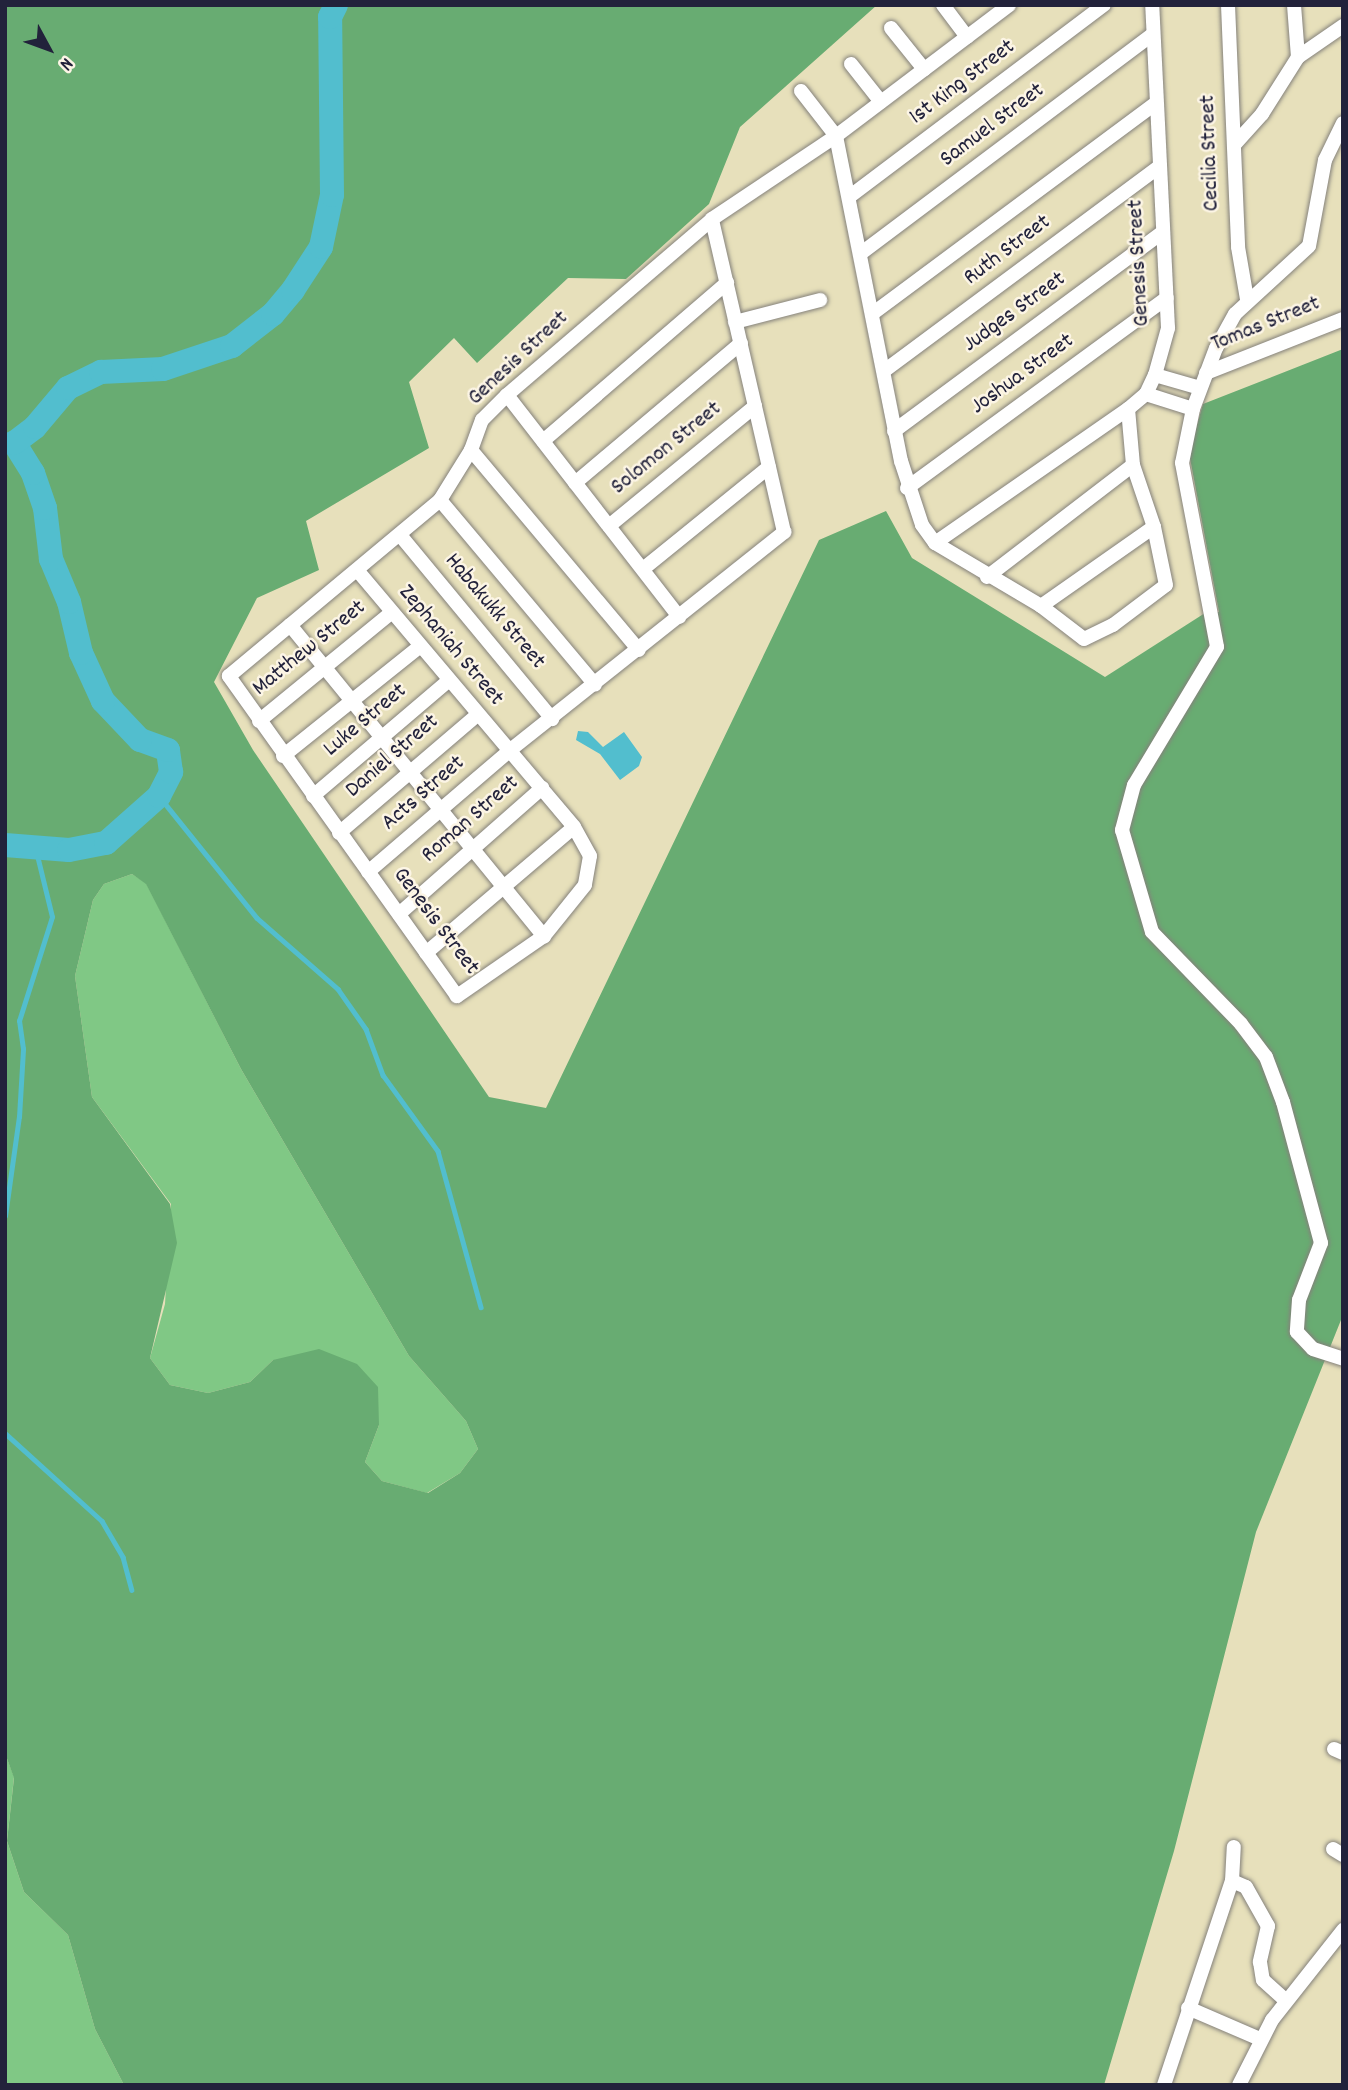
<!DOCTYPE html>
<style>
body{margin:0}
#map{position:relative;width:1348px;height:2090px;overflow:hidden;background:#e7e0bb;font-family:Dekko,sans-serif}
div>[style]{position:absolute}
.green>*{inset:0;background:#80c885}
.forest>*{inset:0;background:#68ac72}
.water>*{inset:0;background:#52bece}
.stream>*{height:4.5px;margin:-2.25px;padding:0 2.25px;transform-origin:2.25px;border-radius:2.25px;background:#52bece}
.river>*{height:24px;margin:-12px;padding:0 12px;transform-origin:12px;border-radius:12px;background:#52bece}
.roads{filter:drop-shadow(0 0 2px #84817b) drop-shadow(0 0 2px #84817b)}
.minor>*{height:14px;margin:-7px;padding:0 7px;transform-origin:7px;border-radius:7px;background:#fff}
span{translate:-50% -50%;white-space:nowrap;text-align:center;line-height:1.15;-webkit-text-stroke:5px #fcf5e5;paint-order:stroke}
.street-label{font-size:23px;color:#22223b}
.frame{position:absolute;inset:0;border:7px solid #22223b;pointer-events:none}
.north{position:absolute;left:14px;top:14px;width:70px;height:70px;-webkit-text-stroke:5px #fcf5e5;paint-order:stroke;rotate:131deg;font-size:19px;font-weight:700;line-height:28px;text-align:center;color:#22223b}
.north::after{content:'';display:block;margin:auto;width:24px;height:32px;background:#22223b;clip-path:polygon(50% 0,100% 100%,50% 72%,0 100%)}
</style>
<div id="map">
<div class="green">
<div style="clip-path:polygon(132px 874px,146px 883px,241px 1069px,409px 1356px,466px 1421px,478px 1449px,460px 1473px,427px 1493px,382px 1481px,365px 1462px,379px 1425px,273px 1360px,250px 1382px,208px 1393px,170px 1385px,150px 1358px,165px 1304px,171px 1204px,92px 1097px,75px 976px,93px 900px,104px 884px)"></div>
<div style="clip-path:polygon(5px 1753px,14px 1777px,7px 1841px,24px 1892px,68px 1935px,95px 2029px,124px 2085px,5px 2085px)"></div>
</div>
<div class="forest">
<div style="clip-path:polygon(evenodd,5px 5px,877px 5px,740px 127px,709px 204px,626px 279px,568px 278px,477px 363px,454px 338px,409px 382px,429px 448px,306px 521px,319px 570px,257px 598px,214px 682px,253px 750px,489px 1097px,546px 1108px,819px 540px,886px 511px,912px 558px,1105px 677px,1205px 613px,1219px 612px,1189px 453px,1203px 404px,1343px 349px,1343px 1315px,1256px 1532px,1174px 1851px,1104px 2085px,124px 2085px,95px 2029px,68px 1935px,24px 1892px,7px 1841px,14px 1778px,5px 1753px,5px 5px,132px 874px,146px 884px,241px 1069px,409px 1356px,466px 1421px,478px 1449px,460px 1473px,428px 1493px,382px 1481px,365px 1462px,379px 1425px,378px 1387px,357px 1364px,319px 1349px,273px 1360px,250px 1382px,208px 1393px,170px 1385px,150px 1358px,177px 1243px,170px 1204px,92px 1097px,75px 976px,93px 900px,104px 884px,132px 874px)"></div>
</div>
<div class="water">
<div style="clip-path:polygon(578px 731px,588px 732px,603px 747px,624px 732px,642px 757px,639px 766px,620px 780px,600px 754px,576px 740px)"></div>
</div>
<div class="stream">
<div style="left:5px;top:452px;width:13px;rotate:-45deg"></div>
<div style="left:159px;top:796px;width:156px;rotate:51.2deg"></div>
<div style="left:257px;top:918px;width:108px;rotate:41.2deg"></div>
<div style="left:338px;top:989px;width:49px;rotate:55deg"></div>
<div style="left:366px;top:1029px;width:49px;rotate:69.7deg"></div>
<div style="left:383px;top:1075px;width:94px;rotate:54.1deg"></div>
<div style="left:438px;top:1151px;width:162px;rotate:74.6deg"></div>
<div style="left:5px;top:1216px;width:100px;rotate:-82deg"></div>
<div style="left:19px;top:1117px;width:68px;rotate:-86.6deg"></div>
<div style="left:23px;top:1049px;width:28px;rotate:-98deg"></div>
<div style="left:19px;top:1021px;width:109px;rotate:-72.4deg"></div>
<div style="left:52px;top:917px;width:72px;rotate:-103.7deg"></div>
<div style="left:5px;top:1433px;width:131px;rotate:42.2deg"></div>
<div style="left:102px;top:1521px;width:42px;rotate:59.7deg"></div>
<div style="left:123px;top:1557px;width:34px;rotate:75deg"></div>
</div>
<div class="river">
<div style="left:5px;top:845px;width:64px;rotate:4.5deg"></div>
<div style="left:69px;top:850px;width:38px;rotate:-11deg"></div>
<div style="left:106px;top:843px;width:71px;rotate:-41.6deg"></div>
<div style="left:159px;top:796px;width:27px;rotate:-63deg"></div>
<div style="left:171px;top:772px;width:22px;rotate:-98deg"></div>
<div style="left:168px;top:750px;width:30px;rotate:-160deg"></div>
<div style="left:140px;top:740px;width:54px;rotate:-133.5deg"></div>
<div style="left:103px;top:701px;width:53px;rotate:-114.6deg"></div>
<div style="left:81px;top:653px;width:52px;rotate:-103.2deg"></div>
<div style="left:69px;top:602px;width:47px;rotate:-112.7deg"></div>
<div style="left:51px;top:559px;width:51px;rotate:-96.7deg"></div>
<div style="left:45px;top:508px;width:37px;rotate:-109deg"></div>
<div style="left:33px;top:473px;width:36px;rotate:-122deg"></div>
<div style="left:14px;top:443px;width:26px;rotate:-37deg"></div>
<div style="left:35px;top:427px;width:51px;rotate:-49.8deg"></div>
<div style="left:68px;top:388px;width:37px;rotate:-26deg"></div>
<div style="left:101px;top:372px;width:62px;rotate:-2.8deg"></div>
<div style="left:163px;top:369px;width:73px;rotate:-18.4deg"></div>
<div style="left:232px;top:346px;width:52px;rotate:-38deg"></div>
<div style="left:273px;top:314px;width:31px;rotate:-50deg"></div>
<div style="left:293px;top:290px;width:51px;rotate:-56.9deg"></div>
<div style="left:321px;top:247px;width:53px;rotate:-78.1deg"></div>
<div style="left:332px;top:195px;width:178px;rotate:-90.6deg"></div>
<div style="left:330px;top:17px;width:13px;rotate:-63deg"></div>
</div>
<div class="roads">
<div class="minor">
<div style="left:943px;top:5px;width:40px;rotate:53deg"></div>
<div style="left:1228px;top:5px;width:242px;rotate:87.6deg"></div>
<div style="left:1238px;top:247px;width:53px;rotate:80.2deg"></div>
<div style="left:1294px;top:5px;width:52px;rotate:85.6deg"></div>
<div style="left:891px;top:28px;width:53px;rotate:51.2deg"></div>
<div style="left:851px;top:64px;width:48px;rotate:51.7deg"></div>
<div style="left:801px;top:91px;width:57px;rotate:52.1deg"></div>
<div style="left:836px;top:136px;width:331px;rotate:78.7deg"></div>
<div style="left:901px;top:461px;width:67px;rotate:71.8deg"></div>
<div style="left:922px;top:525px;width:22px;rotate:54deg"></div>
<div style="left:935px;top:543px;width:123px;rotate:30.7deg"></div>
<div style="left:1041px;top:606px;width:54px;rotate:37.5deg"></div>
<div style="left:1084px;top:639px;width:32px;rotate:-26deg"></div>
<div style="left:1113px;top:625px;width:66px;rotate:-37deg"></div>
<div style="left:1166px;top:585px;width:59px;rotate:-101.7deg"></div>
<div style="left:1154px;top:527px;width:65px;rotate:-108.7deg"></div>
<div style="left:1133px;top:465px;width:56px;rotate:-95.1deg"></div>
<div style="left:1343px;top:123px;width:41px;rotate:115.9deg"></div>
<div style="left:1325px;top:160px;width:87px;rotate:100.5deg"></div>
<div style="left:1309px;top:246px;width:100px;rotate:137.4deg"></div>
<div style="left:1235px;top:314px;width:39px;rotate:119deg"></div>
<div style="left:1216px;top:348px;width:65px;rotate:110.7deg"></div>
<div style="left:1193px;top:409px;width:55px;rotate:101.5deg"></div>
<div style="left:1182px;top:463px;width:187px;rotate:79.2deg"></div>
<div style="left:1217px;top:647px;width:161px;rotate:121deg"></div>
<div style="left:1134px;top:785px;width:47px;rotate:104.9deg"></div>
<div style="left:1122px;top:830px;width:106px;rotate:73.6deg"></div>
<div style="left:1152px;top:932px;width:128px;rotate:45.9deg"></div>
<div style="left:1241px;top:1024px;width:41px;rotate:52.9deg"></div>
<div style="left:1266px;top:1057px;width:48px;rotate:69.3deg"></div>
<div style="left:1283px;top:1102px;width:146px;rotate:74.9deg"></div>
<div style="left:1321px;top:1243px;width:61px;rotate:111.1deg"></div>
<div style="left:1299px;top:1300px;width:32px;rotate:94deg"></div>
<div style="left:1297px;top:1332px;width:23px;rotate:47deg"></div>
<div style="left:1313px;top:1349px;width:32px;rotate:18deg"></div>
<div style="left:1234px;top:145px;width:42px;rotate:-47.9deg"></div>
<div style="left:1262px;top:114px;width:67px;rotate:-57.7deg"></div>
<div style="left:1298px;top:57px;width:55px;rotate:-34.6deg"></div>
<div style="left:849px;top:197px;width:319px;rotate:-37deg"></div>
<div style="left:860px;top:254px;width:366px;rotate:-36.9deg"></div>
<div style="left:872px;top:314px;width:354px;rotate:-36.6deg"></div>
<div style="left:735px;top:322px;width:88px;rotate:-14.5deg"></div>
<div style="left:884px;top:371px;width:342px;rotate:-36.6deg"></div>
<div style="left:1206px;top:373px;width:147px;rotate:-21.5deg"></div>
<div style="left:1155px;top:375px;width:47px;rotate:16.1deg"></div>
<div style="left:1146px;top:394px;width:49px;rotate:17.7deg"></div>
<div style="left:507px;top:395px;width:281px;rotate:52.2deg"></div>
<div style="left:894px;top:431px;width:333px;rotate:-36.5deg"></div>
<div style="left:543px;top:441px;width:243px;rotate:-40.7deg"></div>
<div style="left:471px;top:450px;width:261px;rotate:50deg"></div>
<div style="left:575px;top:483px;width:217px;rotate:-40.1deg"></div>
<div style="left:907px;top:488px;width:322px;rotate:-36.2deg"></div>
<div style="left:440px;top:500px;width:241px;rotate:50deg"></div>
<div style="left:609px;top:526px;width:189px;rotate:-39.4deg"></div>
<div style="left:400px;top:535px;width:239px;rotate:50.4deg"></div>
<div style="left:935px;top:543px;width:235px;rotate:-34.8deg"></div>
<div style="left:1128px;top:409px;width:23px;rotate:-40deg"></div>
<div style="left:1146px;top:394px;width:21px;rotate:-65deg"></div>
<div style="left:1155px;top:375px;width:49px;rotate:-74.5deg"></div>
<div style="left:1168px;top:328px;width:323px;rotate:-92.8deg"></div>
<div style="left:643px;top:569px;width:162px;rotate:-39deg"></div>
<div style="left:357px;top:570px;width:336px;rotate:49.8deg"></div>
<div style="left:574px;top:827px;width:33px;rotate:61deg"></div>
<div style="left:590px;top:856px;width:29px;rotate:100deg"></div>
<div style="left:585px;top:885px;width:65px;rotate:128.8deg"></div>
<div style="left:544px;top:936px;width:106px;rotate:145.4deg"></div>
<div style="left:457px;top:996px;width:393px;rotate:-125.5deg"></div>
<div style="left:229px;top:676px;width:275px;rotate:-39.8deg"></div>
<div style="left:440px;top:500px;width:59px;rotate:-58.2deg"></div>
<div style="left:471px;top:450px;width:32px;rotate:-70deg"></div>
<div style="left:482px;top:420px;width:35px;rotate:-45deg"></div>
<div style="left:507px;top:395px;width:270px;rotate:-40.6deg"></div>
<div style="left:712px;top:219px;width:149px;rotate:-33.8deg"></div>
<div style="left:836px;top:136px;width:217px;rotate:-37.1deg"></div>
<div style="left:987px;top:577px;width:184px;rotate:-37.5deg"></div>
<div style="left:1041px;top:606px;width:138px;rotate:-35deg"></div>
<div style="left:290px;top:625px;width:402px;rotate:50.8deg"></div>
<div style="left:259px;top:721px;width:171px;rotate:-39.3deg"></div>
<div style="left:283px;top:756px;width:174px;rotate:-38.7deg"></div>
<div style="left:313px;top:796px;width:177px;rotate:-40.4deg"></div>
<div style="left:339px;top:833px;width:182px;rotate:-40.5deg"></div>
<div style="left:368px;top:872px;width:186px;rotate:-40.6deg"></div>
<div style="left:509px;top:751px;width:352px;rotate:-38.5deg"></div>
<div style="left:784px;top:532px;width:321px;rotate:-103deg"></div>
<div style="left:399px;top:914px;width:191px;rotate:-41.4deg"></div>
<div style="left:426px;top:953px;width:194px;rotate:-40.4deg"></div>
<div style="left:1334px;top:1749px;width:10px;rotate:24deg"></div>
<div style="left:1333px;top:1849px;width:12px;rotate:31deg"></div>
<div style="left:1232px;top:1881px;width:15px;rotate:23deg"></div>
<div style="left:1246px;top:1887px;width:45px;rotate:60.6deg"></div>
<div style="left:1268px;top:1926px;width:37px;rotate:103deg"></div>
<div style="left:1260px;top:1962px;width:18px;rotate:81deg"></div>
<div style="left:1263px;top:1980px;width:31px;rotate:42deg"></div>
<div style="left:1188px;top:2008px;width:78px;rotate:23.3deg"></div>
<div style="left:1164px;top:2085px;width:215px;rotate:-71.6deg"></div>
<div style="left:1232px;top:1881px;width:34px;rotate:-87deg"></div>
<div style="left:1239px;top:2085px;width:73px;rotate:-63.1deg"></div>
<div style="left:1272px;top:2020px;width:115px;rotate:-51.7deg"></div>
</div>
</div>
<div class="street-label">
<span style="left:963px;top:83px;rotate:-37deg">1st King Street</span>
<span style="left:993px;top:126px;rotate:-37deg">Samuel Street</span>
<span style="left:1211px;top:153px;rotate:-92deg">Cecilia Street</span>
<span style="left:1008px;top:251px;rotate:-37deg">Ruth Street</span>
<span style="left:1140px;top:263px;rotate:-93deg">Genesis Street</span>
<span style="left:1015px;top:313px;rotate:-36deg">Judges Street</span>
<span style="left:1266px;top:325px;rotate:-22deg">Tomas Street</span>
<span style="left:519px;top:359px;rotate:-43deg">Genesis Street</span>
<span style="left:1023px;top:375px;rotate:-36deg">Joshua Street</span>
<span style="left:667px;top:449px;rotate:-39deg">Solomon Street</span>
<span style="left:494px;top:612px;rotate:50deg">Habakukk Street</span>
<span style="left:450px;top:646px;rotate:50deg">Zephaniah Street</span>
<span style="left:310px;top:649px;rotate:-39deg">Matthew Street</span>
<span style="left:366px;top:721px;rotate:-40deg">Luke Street</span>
<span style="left:393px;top:757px;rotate:-41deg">Daniel Street</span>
<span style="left:424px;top:794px;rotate:-41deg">Acts Street</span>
<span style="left:471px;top:820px;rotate:-41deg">Roman Street</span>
<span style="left:435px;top:922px;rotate:53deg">Genesis Street</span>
</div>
<div class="frame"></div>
<div class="north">N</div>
</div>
